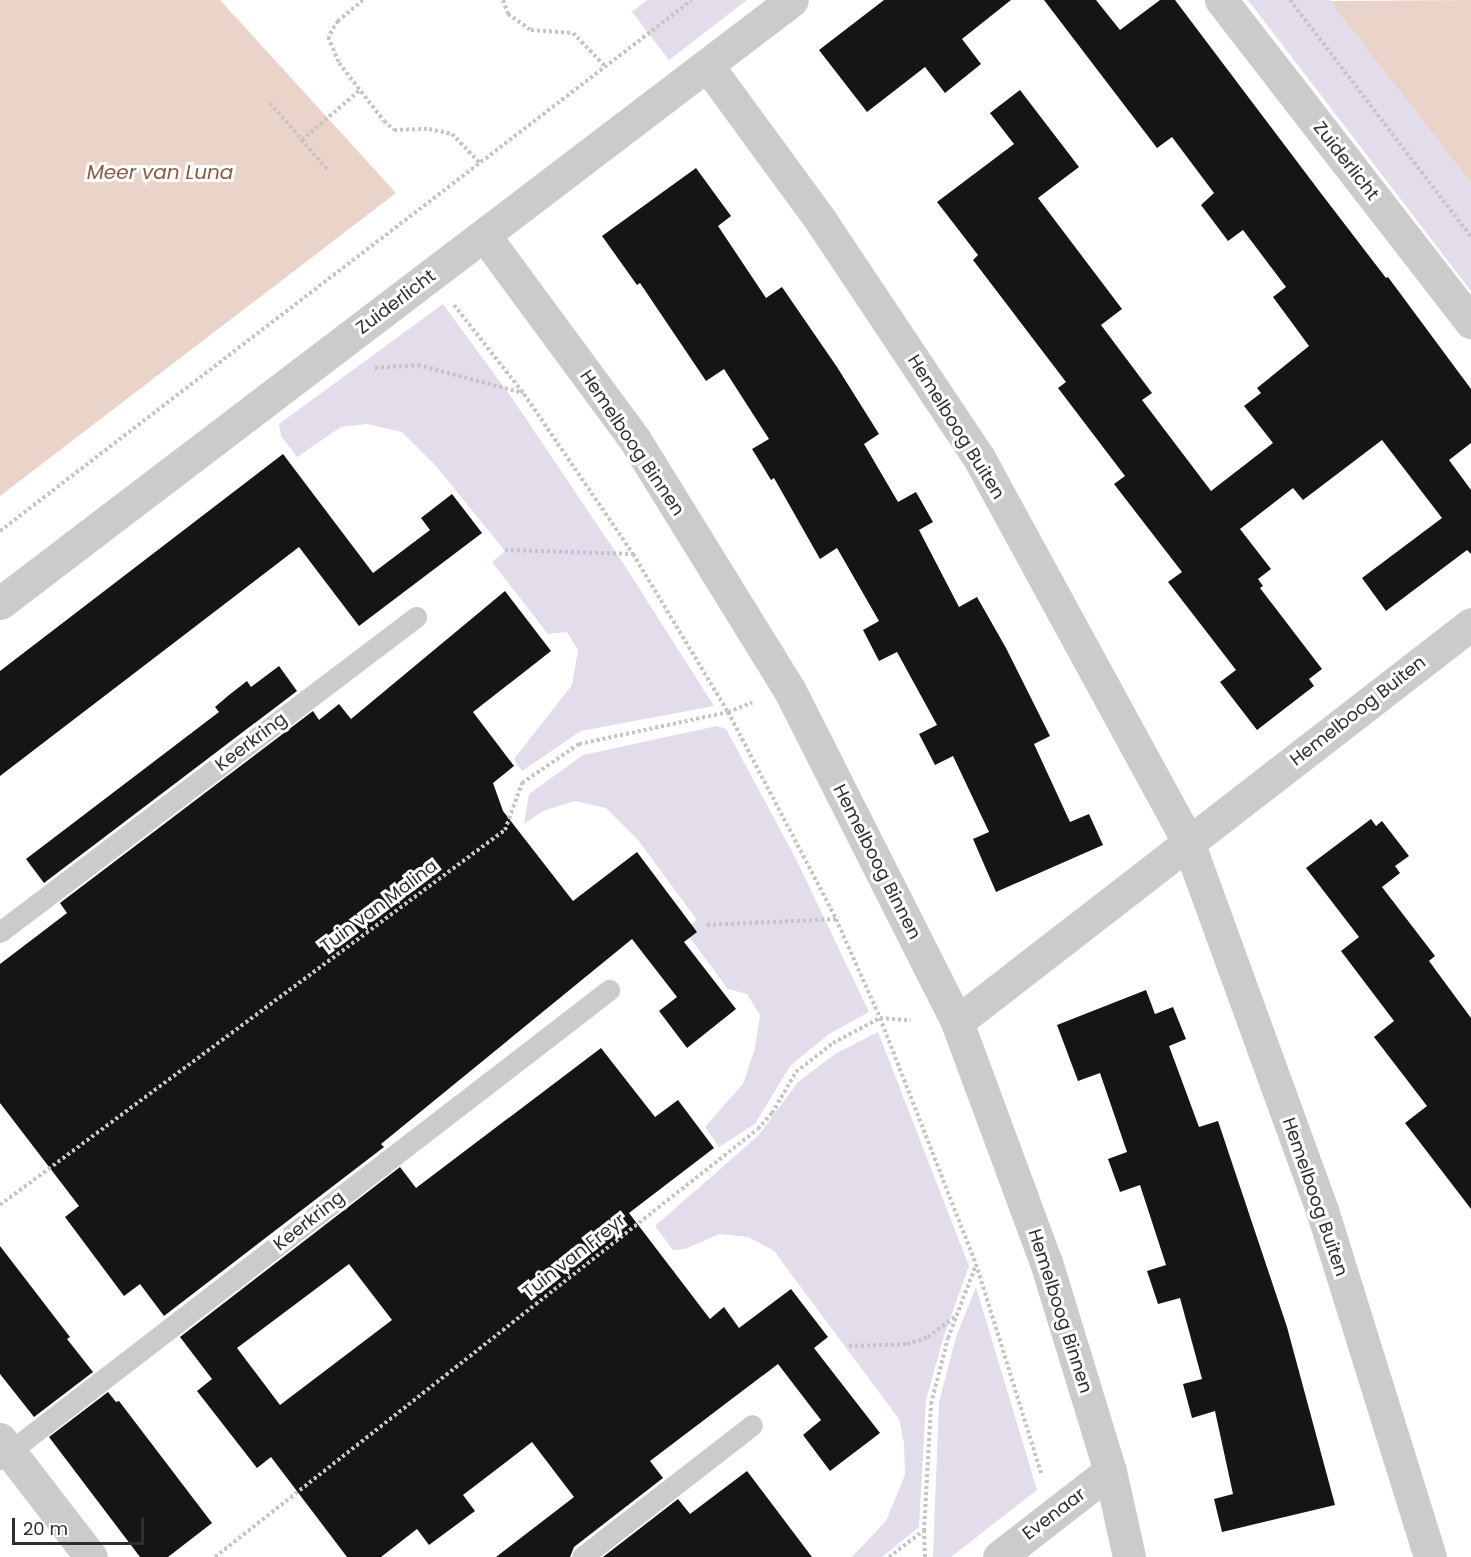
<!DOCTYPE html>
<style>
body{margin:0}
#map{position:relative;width:1471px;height:1557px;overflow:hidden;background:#fff;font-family:Poppins,sans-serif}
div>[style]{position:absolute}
.green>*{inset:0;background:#e2dceb}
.water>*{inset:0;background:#ead4c9}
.building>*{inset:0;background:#151515}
.path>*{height:4px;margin-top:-2px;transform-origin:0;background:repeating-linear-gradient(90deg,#c5c5c5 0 3px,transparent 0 6px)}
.lane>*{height:21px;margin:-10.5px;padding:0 10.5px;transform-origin:10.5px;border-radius:10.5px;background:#cbcbcb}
.street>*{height:33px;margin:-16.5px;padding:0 16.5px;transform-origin:16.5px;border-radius:16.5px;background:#cbcbcb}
span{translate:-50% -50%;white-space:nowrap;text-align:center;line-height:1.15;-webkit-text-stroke:6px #fff;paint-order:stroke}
.street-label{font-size:18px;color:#2e2e2e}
.water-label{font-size:20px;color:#8d5a40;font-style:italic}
.scale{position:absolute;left:12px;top:1518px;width:132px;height:27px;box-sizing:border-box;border:3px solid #2e2e2e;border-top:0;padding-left:8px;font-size:18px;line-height:21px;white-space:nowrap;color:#2e2e2e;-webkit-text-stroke:4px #fff;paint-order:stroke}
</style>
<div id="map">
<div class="green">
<div style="clip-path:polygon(647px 0,747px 0,669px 60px,632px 12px)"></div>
<div style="clip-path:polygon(1248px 0,1330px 0,1471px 183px,1471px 291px)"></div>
<div style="clip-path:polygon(443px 304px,514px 401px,623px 563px,714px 706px,581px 731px,522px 771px,514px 759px,572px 685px,578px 650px,567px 632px,548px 634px,492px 562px,505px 551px,436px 466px,402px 432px,367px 424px,341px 427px,297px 457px,281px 436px,279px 424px)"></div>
<div style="clip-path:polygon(717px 726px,726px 729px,796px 859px,869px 1012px,829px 1034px,790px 1066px,755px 1124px,719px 1147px,705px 1127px,743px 1084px,755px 1048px,760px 1015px,747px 994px,728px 989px,684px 930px,697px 920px,638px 840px,606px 808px,575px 801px,543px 811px,524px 824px,529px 794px,583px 755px)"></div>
<div style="clip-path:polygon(878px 1032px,969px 1266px,944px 1336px,926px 1400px,919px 1527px,882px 1557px,852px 1557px,886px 1521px,905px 1475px,904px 1443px,899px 1419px,774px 1251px,748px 1237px,719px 1234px,685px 1249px,673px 1250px,655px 1226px,758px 1136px,798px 1082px,835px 1054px)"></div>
<div style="clip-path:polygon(976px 1287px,1037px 1490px,951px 1557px,933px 1557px,939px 1402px,956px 1337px)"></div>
</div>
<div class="water">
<div style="clip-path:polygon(0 0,220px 0,396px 193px,0 496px)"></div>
<div style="clip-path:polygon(1471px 0,1471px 183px,1330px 1px)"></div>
</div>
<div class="building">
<div style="clip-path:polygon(884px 0,1011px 0,962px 39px,981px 64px,945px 93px,925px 67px,867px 112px,819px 50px)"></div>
<div style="clip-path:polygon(1044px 0,1096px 0,1120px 30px,1160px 0,1175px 0,1320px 192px,1386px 278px,1388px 277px,1471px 389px,1471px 443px,1449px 460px,1471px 490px,1471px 554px,1467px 550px,1386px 611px,1362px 578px,1442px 518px,1382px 440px,1303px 500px,1293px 488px,1240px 529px,1271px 569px,1258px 579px,1263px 586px,1260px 588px,1322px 669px,1309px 679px,1314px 686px,1257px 730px,1220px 682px,1236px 670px,1168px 582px,1182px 572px,1114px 484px,1125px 476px,1058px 388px,1066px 382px,973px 260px,978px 255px,937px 202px,1014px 144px,990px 113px,1020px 90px,1079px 167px,1038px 198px,1122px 309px,1101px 325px,1152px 393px,1142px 400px,1211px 491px,1273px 443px,1244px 406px,1261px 393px,1257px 388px,1309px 346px,1273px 297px,1286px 287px,1243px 230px,1228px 241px,1201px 205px,1214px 193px,1172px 137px,1157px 148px)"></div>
<div style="clip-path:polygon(696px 168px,731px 216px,718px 226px,766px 298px,782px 287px,837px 367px,879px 434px,864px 444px,898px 502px,916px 492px,933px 522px,919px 530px,959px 607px,977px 597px,1006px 648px,1050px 736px,1034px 744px,1070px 822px,1089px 814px,1103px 845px,996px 892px,973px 839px,989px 832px,953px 756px,935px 765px,919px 734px,937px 725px,897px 652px,879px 661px,863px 630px,879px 621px,837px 548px,820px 559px,774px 478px,771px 480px,752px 449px,769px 439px,724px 369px,706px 381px,640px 283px,637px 285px,602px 236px)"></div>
<div style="clip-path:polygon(283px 454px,373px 573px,430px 530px,421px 518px,452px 494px,482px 533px,359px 626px,299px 547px,0 776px,0 671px)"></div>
<div style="clip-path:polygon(505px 591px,551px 651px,473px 712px,514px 766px,493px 783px,503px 811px,573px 901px,637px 852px,697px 932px,684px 942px,736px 1009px,687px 1048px,659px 1011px,677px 997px,632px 939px,381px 1144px,384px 1147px,164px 1316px,140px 1284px,124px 1296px,65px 1217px,79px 1206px,0 1103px,0 964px,67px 913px,60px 903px,313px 711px,319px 720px,339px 704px,351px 719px)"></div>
<div style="clip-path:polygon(279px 666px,297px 691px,44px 883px,26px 859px,219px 712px,215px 707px,229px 695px,247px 681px,251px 687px)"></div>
<div style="clip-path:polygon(1371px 819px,1376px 826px,1382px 821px,1409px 856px,1395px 866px,1400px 873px,1382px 887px,1435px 956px,1429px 961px,1471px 1018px,1471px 1209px,1405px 1123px,1427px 1106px,1374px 1037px,1394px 1021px,1341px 951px,1359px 937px,1306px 868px)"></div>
<div style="clip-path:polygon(1146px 990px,1155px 1014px,1173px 1007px,1186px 1039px,1169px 1046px,1199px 1127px,1218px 1121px,1287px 1327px,1335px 1505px,1222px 1532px,1214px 1499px,1233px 1494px,1215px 1411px,1192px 1418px,1183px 1384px,1202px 1379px,1180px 1298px,1158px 1304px,1147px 1271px,1166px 1265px,1140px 1185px,1120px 1192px,1108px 1159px,1127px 1152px,1100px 1073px,1078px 1081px,1057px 1025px)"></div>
<div style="clip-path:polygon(evenodd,601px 1048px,655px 1117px,678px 1100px,714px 1148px,629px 1213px,710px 1319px,724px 1307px,739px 1328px,791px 1289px,828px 1337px,814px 1348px,880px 1433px,830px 1471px,803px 1435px,821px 1420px,778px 1364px,650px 1461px,663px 1478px,574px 1547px,570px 1557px,496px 1557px,574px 1497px,532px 1442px,463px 1495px,475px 1511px,429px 1545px,417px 1529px,381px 1557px,347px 1557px,271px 1457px,257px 1468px,197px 1391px,212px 1379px,180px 1337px,400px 1167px,416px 1188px,601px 1048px,349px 1264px,392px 1320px,280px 1405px,237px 1348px,349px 1264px)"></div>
<div style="clip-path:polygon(0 1246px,70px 1337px,67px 1339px,93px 1372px,34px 1417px,0 1374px)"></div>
<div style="clip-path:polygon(108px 1392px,116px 1402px,119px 1401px,212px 1523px,168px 1557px,140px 1557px,49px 1437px)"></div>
<div style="clip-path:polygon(747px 1471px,812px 1557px,603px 1557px,678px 1499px,690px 1514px)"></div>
</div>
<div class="path">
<div style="left:363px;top:0;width:33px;rotate:140deg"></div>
<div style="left:338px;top:21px;width:19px;rotate:122deg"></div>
<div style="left:328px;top:37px;width:28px;rotate:67deg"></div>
<div style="left:339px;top:63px;width:73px;rotate:52.2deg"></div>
<div style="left:384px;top:121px;width:13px;rotate:42deg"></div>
<div style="left:394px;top:130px;width:35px;rotate:-2deg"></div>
<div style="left:429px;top:129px;width:24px;rotate:12deg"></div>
<div style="left:452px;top:134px;width:40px;rotate:46deg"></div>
<div style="left:503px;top:0;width:15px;rotate:70deg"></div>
<div style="left:508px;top:14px;width:28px;rotate:35deg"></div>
<div style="left:531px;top:30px;width:42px;rotate:4.1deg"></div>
<div style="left:573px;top:33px;width:46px;rotate:45.9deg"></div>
<div style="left:1290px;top:0;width:298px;rotate:52.6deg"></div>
<div style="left:270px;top:103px;width:49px;rotate:49.1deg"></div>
<div style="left:327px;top:169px;width:38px;rotate:-131deg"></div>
<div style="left:302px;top:140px;width:77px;rotate:-40.8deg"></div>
<div style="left:454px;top:305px;width:113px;rotate:51.8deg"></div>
<div style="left:524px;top:394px;width:194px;rotate:55.7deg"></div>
<div style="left:633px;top:554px;width:184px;rotate:59deg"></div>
<div style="left:728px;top:712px;width:233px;rotate:62.4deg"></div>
<div style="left:836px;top:919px;width:108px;rotate:66deg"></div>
<div style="left:880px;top:1018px;width:264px;rotate:68.7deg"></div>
<div style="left:976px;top:1264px;width:219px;rotate:72.7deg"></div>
<div style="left:375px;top:368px;width:43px;rotate:-4deg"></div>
<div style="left:418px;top:365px;width:109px;rotate:14.9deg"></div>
<div style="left:0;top:531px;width:872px;rotate:-37.5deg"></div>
<div style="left:505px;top:550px;width:128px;rotate:1.8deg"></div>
<div style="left:707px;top:925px;width:129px;rotate:-2.7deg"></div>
<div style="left:0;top:1205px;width:629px;rotate:-36.6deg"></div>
<div style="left:505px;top:830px;width:50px;rotate:-70.1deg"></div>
<div style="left:522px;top:783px;width:69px;rotate:-34.4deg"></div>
<div style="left:579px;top:744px;width:152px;rotate:-12.1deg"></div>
<div style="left:728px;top:712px;width:26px;rotate:-21deg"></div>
<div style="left:849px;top:1346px;width:58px;rotate:-2deg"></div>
<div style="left:907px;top:1344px;width:22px;rotate:-18deg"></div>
<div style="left:928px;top:1337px;width:34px;rotate:-37deg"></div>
<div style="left:215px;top:1557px;width:691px;rotate:-38.25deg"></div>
<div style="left:758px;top:1129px;width:21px;rotate:-49deg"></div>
<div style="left:772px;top:1113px;width:48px;rotate:-59.7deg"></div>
<div style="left:796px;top:1072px;width:47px;rotate:-38.1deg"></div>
<div style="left:833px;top:1043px;width:53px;rotate:-28deg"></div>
<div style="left:880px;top:1018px;width:31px;rotate:4deg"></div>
<div style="left:889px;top:1557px;width:43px;rotate:-37.4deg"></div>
<div style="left:925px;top:1557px;width:26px;rotate:-92deg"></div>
<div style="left:924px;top:1531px;width:127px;rotate:-86.8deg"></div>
<div style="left:931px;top:1404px;width:68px;rotate:-75.6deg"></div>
<div style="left:948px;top:1338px;width:78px;rotate:-69deg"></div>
</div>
<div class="lane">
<div style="left:0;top:932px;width:522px;rotate:-37.13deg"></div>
<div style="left:0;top:1459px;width:769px;rotate:-37.6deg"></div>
<div style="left:582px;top:1557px;width:215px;rotate:-37.8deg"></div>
</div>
<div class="street">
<div style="left:1221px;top:0;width:408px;rotate:52.2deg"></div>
<div style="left:707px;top:65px;width:193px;rotate:53.8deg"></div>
<div style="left:821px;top:221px;width:285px;rotate:56.3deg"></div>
<div style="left:979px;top:458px;width:437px;rotate:61.4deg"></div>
<div style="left:1188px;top:842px;width:392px;rotate:70deg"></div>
<div style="left:1322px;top:1210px;width:363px;rotate:72.7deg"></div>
<div style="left:484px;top:235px;width:255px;rotate:53.6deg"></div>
<div style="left:635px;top:440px;width:293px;rotate:58.3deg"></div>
<div style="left:789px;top:689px;width:373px;rotate:63.2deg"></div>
<div style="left:957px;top:1022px;width:256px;rotate:69.7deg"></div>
<div style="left:1046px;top:1262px;width:219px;rotate:73deg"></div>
<div style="left:1110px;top:1471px;width:88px;rotate:77.5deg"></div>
<div style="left:0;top:603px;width:995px;rotate:-37.28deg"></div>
<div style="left:957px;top:1022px;width:650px;rotate:-37.75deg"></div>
<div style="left:0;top:1439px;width:149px;rotate:52.4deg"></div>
<div style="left:999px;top:1557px;width:140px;rotate:-37.8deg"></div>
</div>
<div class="street-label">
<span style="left:1346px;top:161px;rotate:52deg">Zuiderlicht</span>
<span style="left:396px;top:302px;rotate:-37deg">Zuiderlicht</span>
<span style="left:956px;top:427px;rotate:58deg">Hemelboog Buiten</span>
<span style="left:632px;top:443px;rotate:56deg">Hemelboog Binnen</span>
<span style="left:1358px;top:711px;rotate:-38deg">Hemelboog Buiten</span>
<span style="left:251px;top:742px;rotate:-37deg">Keerkring</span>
<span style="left:877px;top:862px;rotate:63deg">Hemelboog Binnen</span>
<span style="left:379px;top:906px;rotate:-37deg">Tuin van Malina</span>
<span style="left:1315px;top:1197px;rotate:71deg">Hemelboog Buiten</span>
<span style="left:309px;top:1221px;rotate:-38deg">Keerkring</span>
<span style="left:574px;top:1256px;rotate:-38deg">Tuin van Freyr</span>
<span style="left:1060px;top:1311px;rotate:72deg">Hemelboog Binnen</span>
<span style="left:1054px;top:1514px;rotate:-37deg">Evenaar</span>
</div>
<div class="water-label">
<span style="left:160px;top:172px">Meer van Luna</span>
</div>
<div class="scale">20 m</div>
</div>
